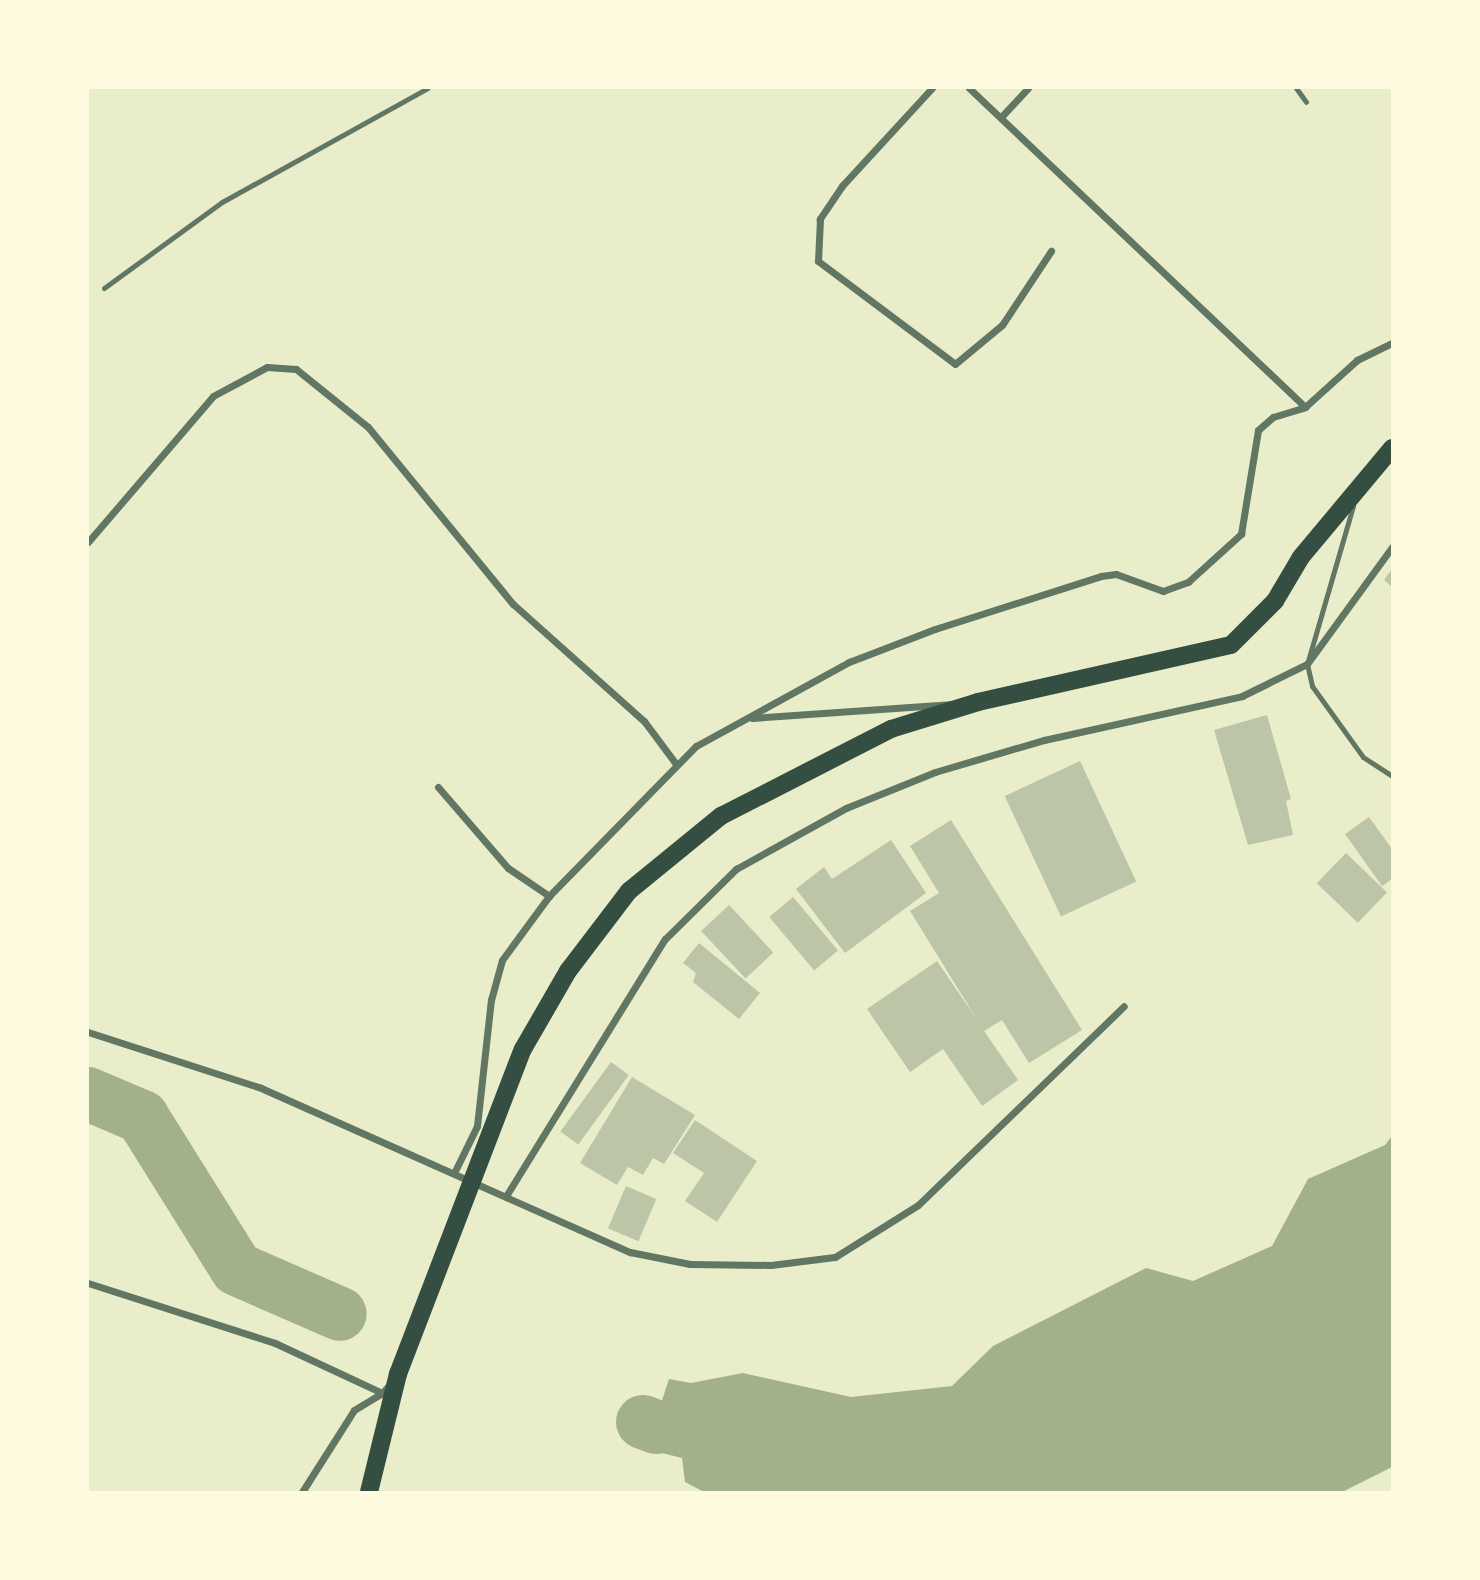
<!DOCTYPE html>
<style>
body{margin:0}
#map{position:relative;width:1480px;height:1580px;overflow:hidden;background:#e9edc9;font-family:"Work Sans",sans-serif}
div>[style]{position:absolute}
.water>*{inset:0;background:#a3b18a}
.river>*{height:54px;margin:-27px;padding:0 27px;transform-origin:27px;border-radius:27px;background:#a3b18a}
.building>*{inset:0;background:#bcc5a7;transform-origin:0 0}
.service>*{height:5px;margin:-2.5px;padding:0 2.5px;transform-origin:2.5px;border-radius:2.5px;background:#617663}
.minor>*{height:7px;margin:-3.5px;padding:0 3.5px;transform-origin:3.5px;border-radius:3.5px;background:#617663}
.primary>*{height:18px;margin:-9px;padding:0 9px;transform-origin:9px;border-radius:9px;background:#344e41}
span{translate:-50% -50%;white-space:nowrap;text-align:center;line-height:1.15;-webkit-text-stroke:7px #fefae0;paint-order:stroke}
.frame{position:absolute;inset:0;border:89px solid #fefae0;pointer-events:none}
</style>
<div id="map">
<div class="water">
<div style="clip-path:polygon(1392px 1136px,1392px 1467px,1342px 1492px,704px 1492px,685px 1482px,682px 1458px,646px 1449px,669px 1379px,691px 1383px,743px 1373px,851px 1397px,952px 1386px,993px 1346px,1146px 1268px,1193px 1281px,1272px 1246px,1308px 1179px,1385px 1145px)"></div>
</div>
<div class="river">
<div style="left:88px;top:1094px;width:59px;rotate:23.1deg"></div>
<div style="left:142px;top:1117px;width:179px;rotate:58deg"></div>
<div style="left:237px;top:1269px;width:112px;rotate:23.6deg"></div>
<div style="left:643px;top:1422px;width:14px;rotate:21deg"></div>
</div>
<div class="building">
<div style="clip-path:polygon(1392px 569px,1392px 587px,1384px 580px)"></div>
<div style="clip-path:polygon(1267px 715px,1291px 799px,1286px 801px,1293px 835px,1248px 845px,1214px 730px)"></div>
<div style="left:1080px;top:761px;width:133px;height:83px;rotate:65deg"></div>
<div style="clip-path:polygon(1369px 817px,1392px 849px,1392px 879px,1382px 886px,1345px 834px)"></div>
<div style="clip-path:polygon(951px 820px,1082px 1030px,1029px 1063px,1002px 1020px,984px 1031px,1018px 1080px,982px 1106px,943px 1049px,910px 1072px,867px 1009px,937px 961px,978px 1021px,910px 911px,939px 893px,910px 846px)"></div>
<div style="clip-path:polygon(891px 840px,926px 893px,845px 953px,796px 889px,824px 867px,832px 879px)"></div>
<div style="left:1346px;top:853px;width:57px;height:42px;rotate:44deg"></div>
<div style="left:793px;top:897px;width:70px;height:31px;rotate:50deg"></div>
<div style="left:729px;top:905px;width:65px;height:38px;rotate:47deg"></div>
<div style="clip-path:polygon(699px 943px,760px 993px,739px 1019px,693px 982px,696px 973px,683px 963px)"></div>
<div style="left:611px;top:1062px;width:22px;height:86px;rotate:36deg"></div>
<div style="clip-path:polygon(632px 1077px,695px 1115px,664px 1164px,653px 1158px,643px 1175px,628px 1167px,617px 1185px,580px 1163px)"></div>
<div style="clip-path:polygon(695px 1120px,757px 1161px,717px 1222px,685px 1201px,704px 1173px,673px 1153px)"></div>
<div style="left:626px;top:1186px;width:33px;height:46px;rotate:23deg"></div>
</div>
<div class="service">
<div style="left:1296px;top:88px;width:17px;rotate:54deg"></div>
<div style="left:104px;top:288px;width:146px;rotate:-36.1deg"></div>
<div style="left:222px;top:202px;width:235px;rotate:-29deg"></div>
<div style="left:1353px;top:506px;width:165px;rotate:106.2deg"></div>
<div style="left:1307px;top:664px;width:23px;rotate:77deg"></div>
<div style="left:1312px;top:686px;width:87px;rotate:54.3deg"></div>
<div style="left:1363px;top:757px;width:35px;rotate:33deg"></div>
</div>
<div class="minor">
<div style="left:932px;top:88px;width:133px;rotate:132.6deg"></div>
<div style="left:842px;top:186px;width:40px;rotate:124deg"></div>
<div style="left:820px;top:219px;width:42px;rotate:92.7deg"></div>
<div style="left:818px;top:261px;width:171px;rotate:36.9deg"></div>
<div style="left:955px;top:364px;width:61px;rotate:-39.7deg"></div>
<div style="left:1002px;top:325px;width:89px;rotate:-56.5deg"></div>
<div style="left:969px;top:88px;width:463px;rotate:43.5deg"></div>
<div style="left:1002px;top:116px;width:38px;rotate:-47deg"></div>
<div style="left:88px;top:542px;width:192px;rotate:-49.4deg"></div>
<div style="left:213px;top:396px;width:61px;rotate:-28.2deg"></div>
<div style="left:267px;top:367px;width:29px;rotate:4deg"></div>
<div style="left:296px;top:369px;width:92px;rotate:38.9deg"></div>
<div style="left:368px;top:427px;width:229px;rotate:50.7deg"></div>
<div style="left:513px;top:604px;width:176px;rotate:41.8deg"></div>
<div style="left:644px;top:721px;width:54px;rotate:53.3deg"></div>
<div style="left:752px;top:718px;width:198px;rotate:-4deg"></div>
<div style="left:438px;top:787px;width:107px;rotate:49.2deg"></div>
<div style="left:508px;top:868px;width:50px;rotate:34.3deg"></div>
<div style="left:88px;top:1032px;width:182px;rotate:17.9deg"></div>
<div style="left:261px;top:1088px;width:404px;rotate:24deg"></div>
<div style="left:630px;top:1252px;width:61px;rotate:11.3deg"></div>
<div style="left:690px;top:1264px;width:81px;rotate:0.7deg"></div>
<div style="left:771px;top:1265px;width:64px;rotate:-7.1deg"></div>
<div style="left:835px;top:1257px;width:98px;rotate:-32.1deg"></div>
<div style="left:918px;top:1205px;width:286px;rotate:-44deg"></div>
<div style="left:455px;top:1171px;width:50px;rotate:-63.9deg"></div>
<div style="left:477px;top:1126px;width:127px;rotate:-83.7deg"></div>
<div style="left:491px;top:1000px;width:41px;rotate:-74.6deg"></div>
<div style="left:502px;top:960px;width:79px;rotate:-53.7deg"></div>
<div style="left:549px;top:896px;width:210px;rotate:-45.6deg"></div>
<div style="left:696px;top:746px;width:175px;rotate:-28.8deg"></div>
<div style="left:849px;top:662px;width:92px;rotate:-21deg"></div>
<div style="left:935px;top:629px;width:174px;rotate:-17.7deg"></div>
<div style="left:1101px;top:576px;width:15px;rotate:-8deg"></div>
<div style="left:1116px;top:574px;width:50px;rotate:19.9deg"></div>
<div style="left:1163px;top:591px;width:27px;rotate:-20deg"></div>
<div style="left:1188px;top:582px;width:72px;rotate:-42.2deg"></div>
<div style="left:1241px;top:534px;width:105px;rotate:-80.7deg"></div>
<div style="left:1258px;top:430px;width:20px;rotate:-41deg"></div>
<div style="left:1273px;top:417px;width:34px;rotate:-17deg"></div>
<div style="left:1305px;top:407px;width:70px;rotate:-42.1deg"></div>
<div style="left:1357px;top:360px;width:39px;rotate:-26deg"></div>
<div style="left:506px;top:1196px;width:302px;rotate:-58.3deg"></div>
<div style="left:665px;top:939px;width:100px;rotate:-44.6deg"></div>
<div style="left:736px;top:869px;width:126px;rotate:-29deg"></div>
<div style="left:846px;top:808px;width:96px;rotate:-22deg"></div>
<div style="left:935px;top:772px;width:114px;rotate:-16.4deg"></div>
<div style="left:1044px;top:740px;width:203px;rotate:-12.5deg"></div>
<div style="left:1242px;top:696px;width:72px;rotate:-26.2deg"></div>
<div style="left:1307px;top:664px;width:145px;rotate:-54deg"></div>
<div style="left:88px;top:1283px;width:196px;rotate:17.8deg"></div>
<div style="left:275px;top:1343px;width:118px;rotate:25deg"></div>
<div style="left:382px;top:1393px;width:13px;rotate:-48deg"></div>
<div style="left:302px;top:1492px;width:97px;rotate:-57.6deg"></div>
<div style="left:354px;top:1410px;width:33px;rotate:-31deg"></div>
</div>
<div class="primary">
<div style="left:369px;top:1492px;width:122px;rotate:-76.2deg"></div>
<div style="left:398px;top:1374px;width:348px;rotate:-69deg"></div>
<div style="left:523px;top:1049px;width:90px;rotate:-60deg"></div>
<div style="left:568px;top:971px;width:101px;rotate:-52.7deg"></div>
<div style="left:629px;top:891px;width:119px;rotate:-39.2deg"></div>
<div style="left:721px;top:816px;width:191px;rotate:-27.1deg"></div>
<div style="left:891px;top:729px;width:91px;rotate:-17.2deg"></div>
<div style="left:978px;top:702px;width:259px;rotate:-12.7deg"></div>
<div style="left:1231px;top:645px;width:62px;rotate:-45deg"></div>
<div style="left:1275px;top:601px;width:51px;rotate:-59.4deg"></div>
<div style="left:1301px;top:557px;width:142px;rotate:-50.1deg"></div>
</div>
<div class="frame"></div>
</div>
